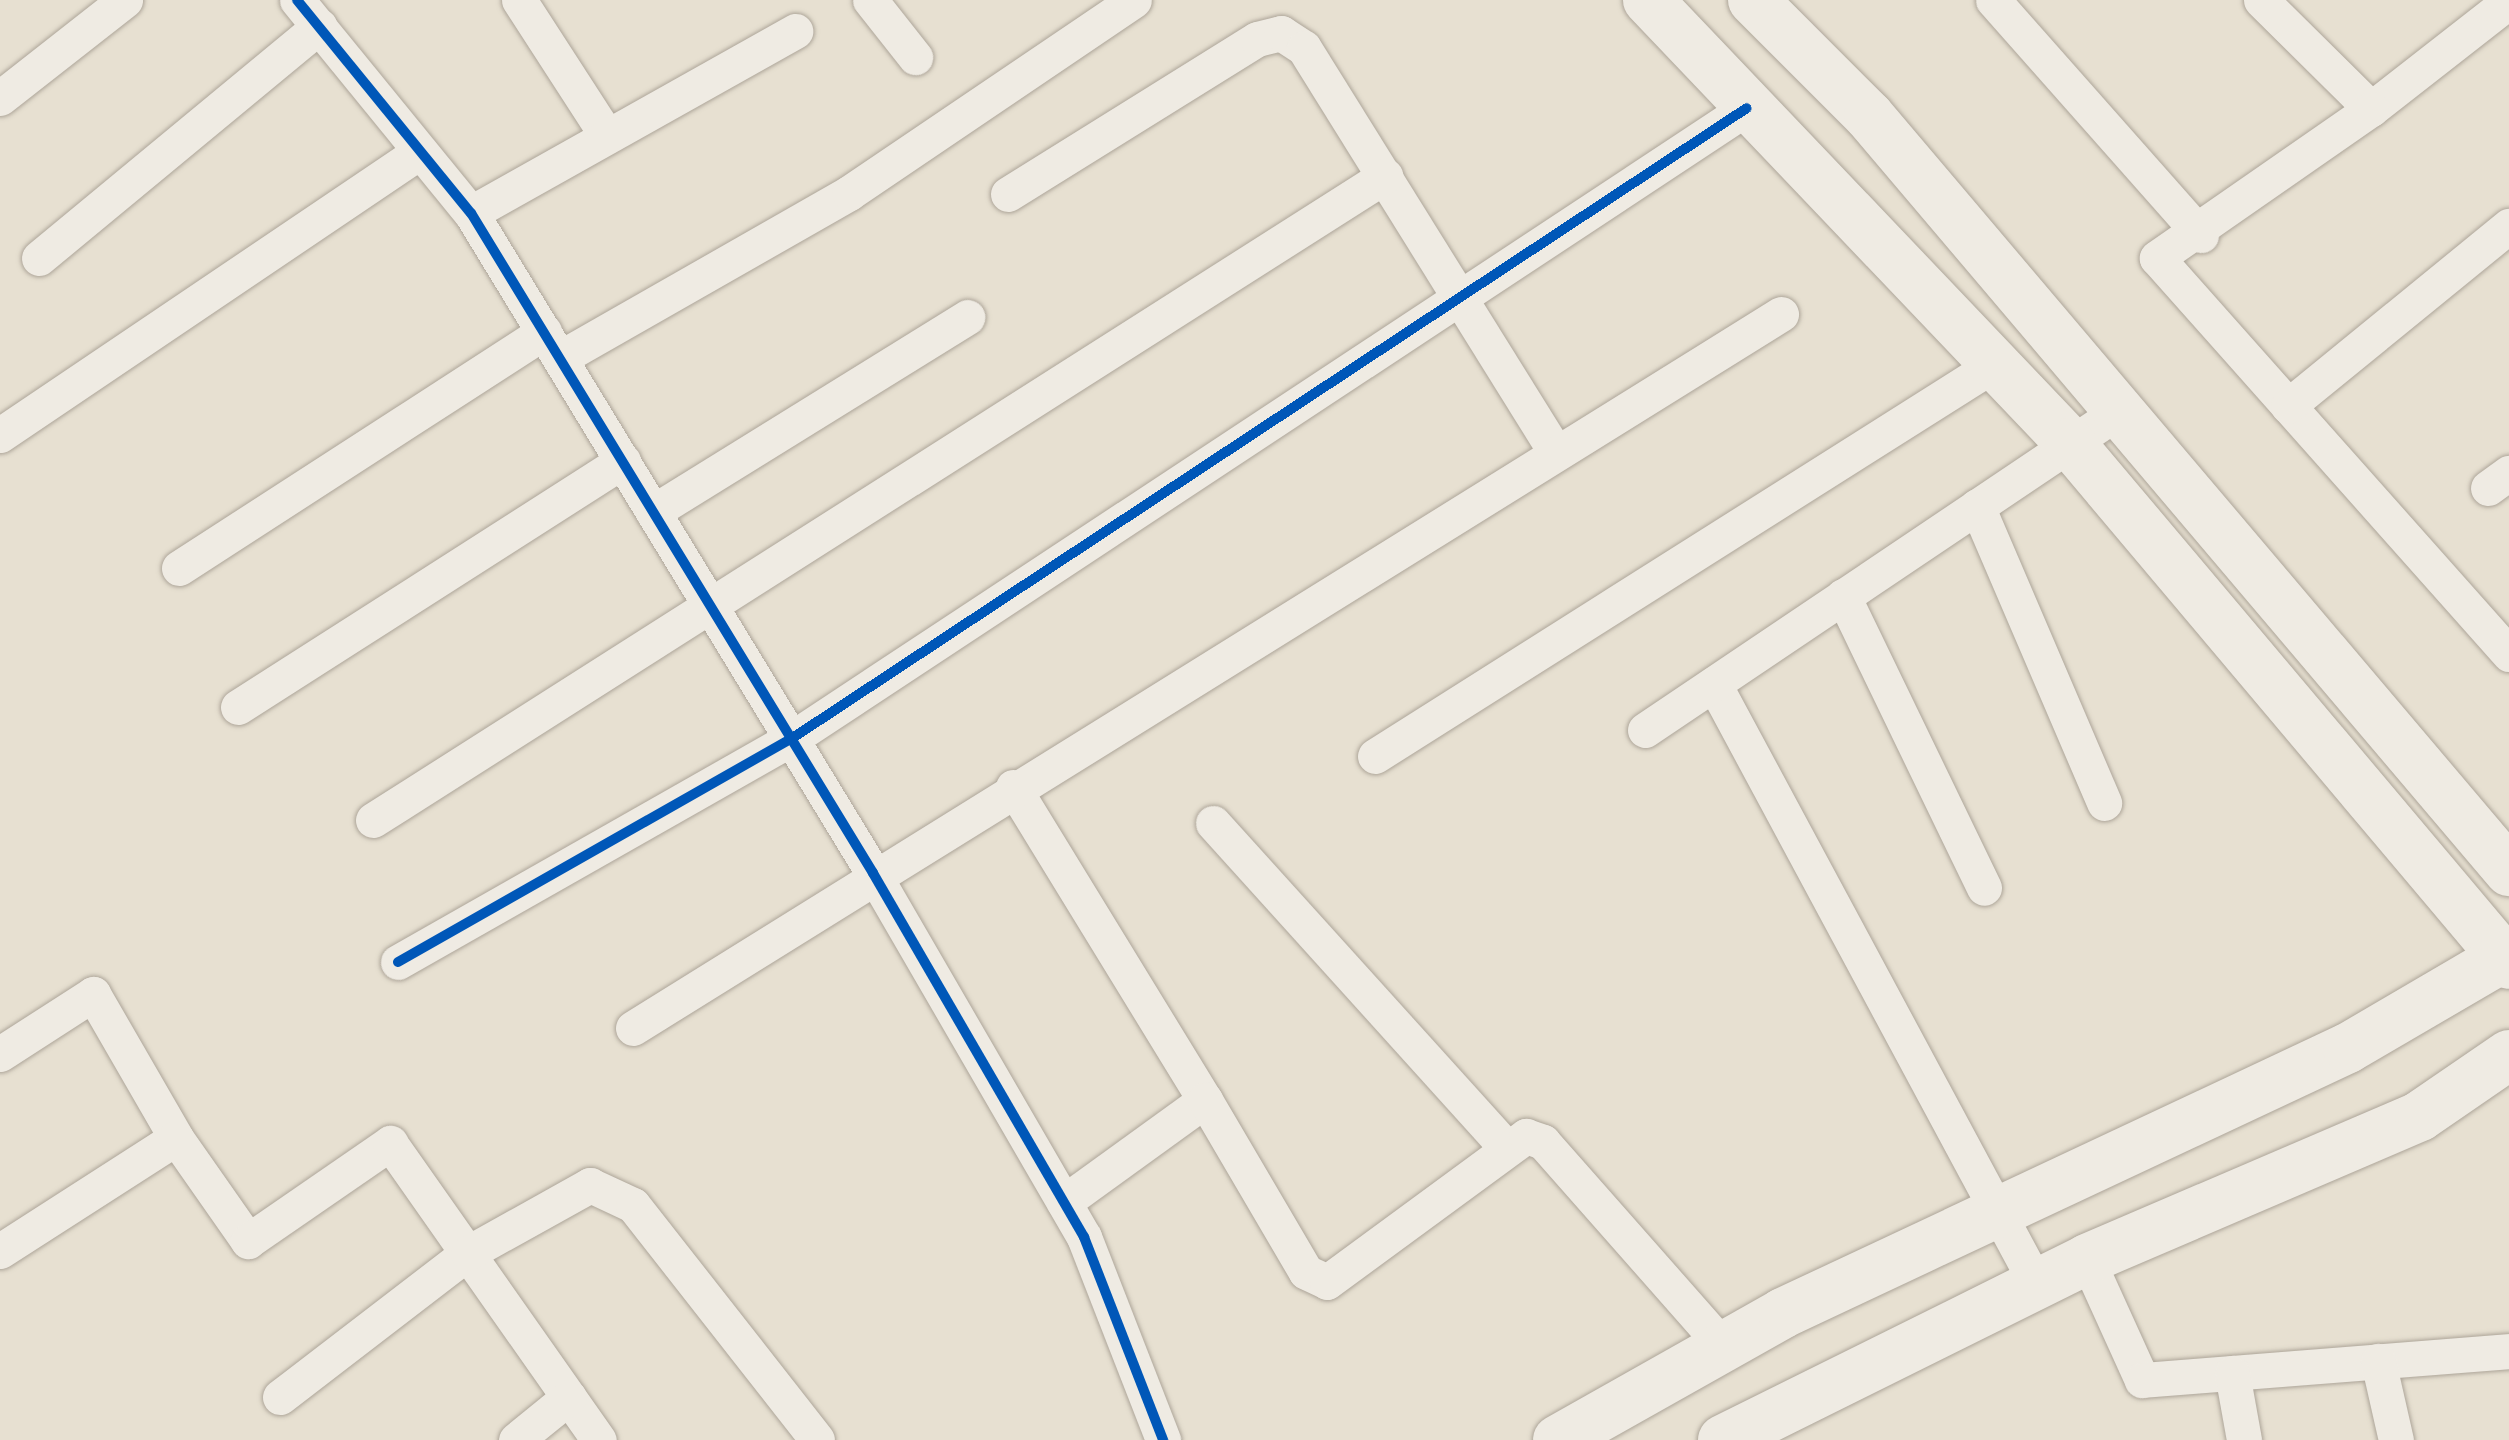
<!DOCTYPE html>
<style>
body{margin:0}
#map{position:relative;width:2509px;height:1440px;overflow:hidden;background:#e7e0d1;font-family:Lora,serif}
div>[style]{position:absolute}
.roads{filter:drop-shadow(0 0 2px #ada599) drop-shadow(0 0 2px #ada599)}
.street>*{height:35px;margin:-17.5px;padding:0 17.5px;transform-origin:17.5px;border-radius:17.5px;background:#efebe3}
.secondary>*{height:50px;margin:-25px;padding:0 25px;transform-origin:25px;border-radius:25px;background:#efebe3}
.cycleway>*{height:10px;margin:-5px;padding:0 5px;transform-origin:5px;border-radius:5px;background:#0057b8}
span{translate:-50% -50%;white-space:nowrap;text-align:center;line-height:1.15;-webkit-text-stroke:8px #f7eed8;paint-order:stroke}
</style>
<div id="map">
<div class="roads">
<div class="street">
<div style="left:297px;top:0;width:275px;rotate:50.8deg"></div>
<div style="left:471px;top:213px;width:773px;rotate:58.65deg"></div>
<div style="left:873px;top:873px;width:421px;rotate:59.9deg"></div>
<div style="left:1084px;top:1237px;width:218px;rotate:68.7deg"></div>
<div style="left:519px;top:0;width:162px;rotate:57.1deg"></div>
<div style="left:870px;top:0;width:73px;rotate:51.7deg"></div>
<div style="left:1993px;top:0;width:314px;rotate:48.5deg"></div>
<div style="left:2261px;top:0;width:155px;rotate:44.7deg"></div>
<div style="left:2371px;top:109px;width:175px;rotate:-38deg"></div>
<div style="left:0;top:98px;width:159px;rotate:-38.1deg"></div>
<div style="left:2371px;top:109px;width:261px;rotate:145.2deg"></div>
<div style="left:2157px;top:258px;width:530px;rotate:48.37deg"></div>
<div style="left:1008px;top:194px;width:293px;rotate:-31.9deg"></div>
<div style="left:1257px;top:39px;width:25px;rotate:-14deg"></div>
<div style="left:1281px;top:33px;width:27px;rotate:33deg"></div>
<div style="left:1304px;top:48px;width:477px;rotate:58.1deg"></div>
<div style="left:471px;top:213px;width:372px;rotate:-29.3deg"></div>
<div style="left:39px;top:258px;width:364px;rotate:-39.6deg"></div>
<div style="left:560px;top:358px;width:333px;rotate:-29.7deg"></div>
<div style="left:849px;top:193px;width:344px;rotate:-34.1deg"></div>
<div style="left:2288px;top:406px;width:285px;rotate:-39.2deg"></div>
<div style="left:0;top:435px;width:504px;rotate:-34.01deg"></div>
<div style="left:2488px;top:488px;width:26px;rotate:-36deg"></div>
<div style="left:1977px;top:506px;width:323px;rotate:66.8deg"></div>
<div style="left:653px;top:512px;width:370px;rotate:-31.8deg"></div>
<div style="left:179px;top:568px;width:435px;rotate:-32.9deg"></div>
<div style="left:1843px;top:596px;width:324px;rotate:64.2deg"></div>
<div style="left:1714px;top:684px;width:682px;rotate:61.74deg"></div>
<div style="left:238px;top:707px;width:457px;rotate:-32.6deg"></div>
<div style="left:1645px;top:730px;width:571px;rotate:-33.94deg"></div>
<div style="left:1375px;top:756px;width:731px;rotate:-32.32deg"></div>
<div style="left:1013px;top:787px;width:367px;rotate:58.5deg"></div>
<div style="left:1205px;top:1100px;width:174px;rotate:144.1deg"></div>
<div style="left:373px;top:820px;width:1200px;rotate:-32.47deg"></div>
<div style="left:1213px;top:823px;width:434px;rotate:47.9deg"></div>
<div style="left:398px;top:962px;width:452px;rotate:-29.6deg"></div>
<div style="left:791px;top:739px;width:1145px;rotate:-33.43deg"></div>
<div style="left:633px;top:1028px;width:1352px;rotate:-31.88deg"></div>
<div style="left:0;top:1054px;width:111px;rotate:-32.8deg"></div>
<div style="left:93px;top:994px;width:166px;rotate:60deg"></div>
<div style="left:1205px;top:1100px;width:199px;rotate:59.6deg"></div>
<div style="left:1306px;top:1272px;width:23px;rotate:25deg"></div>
<div style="left:1327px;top:1282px;width:247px;rotate:-36.3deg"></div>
<div style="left:1526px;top:1136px;width:18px;rotate:19deg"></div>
<div style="left:1543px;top:1142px;width:272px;rotate:48.6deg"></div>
<div style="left:0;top:1251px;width:209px;rotate:-32.7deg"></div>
<div style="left:176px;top:1138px;width:126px;rotate:55deg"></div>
<div style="left:248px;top:1241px;width:173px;rotate:-34.6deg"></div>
<div style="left:390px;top:1143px;width:363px;rotate:54.9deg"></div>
<div style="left:2087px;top:1259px;width:133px;rotate:65.6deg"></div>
<div style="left:2142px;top:1380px;width:368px;rotate:-4.5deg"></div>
<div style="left:2378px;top:1361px;width:81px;rotate:77.2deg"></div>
<div style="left:2232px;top:1373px;width:68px;rotate:79.8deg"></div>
<div style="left:280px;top:1397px;width:237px;rotate:-37.5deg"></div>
<div style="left:468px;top:1253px;width:140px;rotate:-29.1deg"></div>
<div style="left:590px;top:1185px;width:47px;rotate:24.9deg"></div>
<div style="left:633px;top:1205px;width:298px;rotate:51.9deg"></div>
<div style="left:516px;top:1440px;width:68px;rotate:-39.1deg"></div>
</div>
<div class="secondary">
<div style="left:1648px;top:0;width:612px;rotate:46.39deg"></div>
<div style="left:2070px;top:443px;width:681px;rotate:49.88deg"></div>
<div style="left:1753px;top:0;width:164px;rotate:45deg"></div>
<div style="left:1869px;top:116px;width:990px;rotate:49.71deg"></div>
<div style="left:1558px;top:1440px;width:258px;rotate:-29.4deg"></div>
<div style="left:1783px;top:1313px;width:624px;rotate:-25.13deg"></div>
<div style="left:2348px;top:1048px;width:186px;rotate:-30.3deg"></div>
<div style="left:1723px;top:1440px;width:407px;rotate:-26.4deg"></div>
<div style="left:2087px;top:1259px;width:362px;rotate:-23.2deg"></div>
<div style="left:2420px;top:1116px;width:108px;rotate:-34.4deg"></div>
</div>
</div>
<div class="cycleway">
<div style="left:297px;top:0;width:275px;rotate:50.8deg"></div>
<div style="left:471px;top:213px;width:773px;rotate:58.65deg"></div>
<div style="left:873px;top:873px;width:421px;rotate:59.9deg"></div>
<div style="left:1084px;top:1237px;width:218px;rotate:68.7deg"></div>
<div style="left:398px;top:962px;width:452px;rotate:-29.6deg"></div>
<div style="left:791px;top:739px;width:1145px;rotate:-33.43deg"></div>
</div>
</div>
